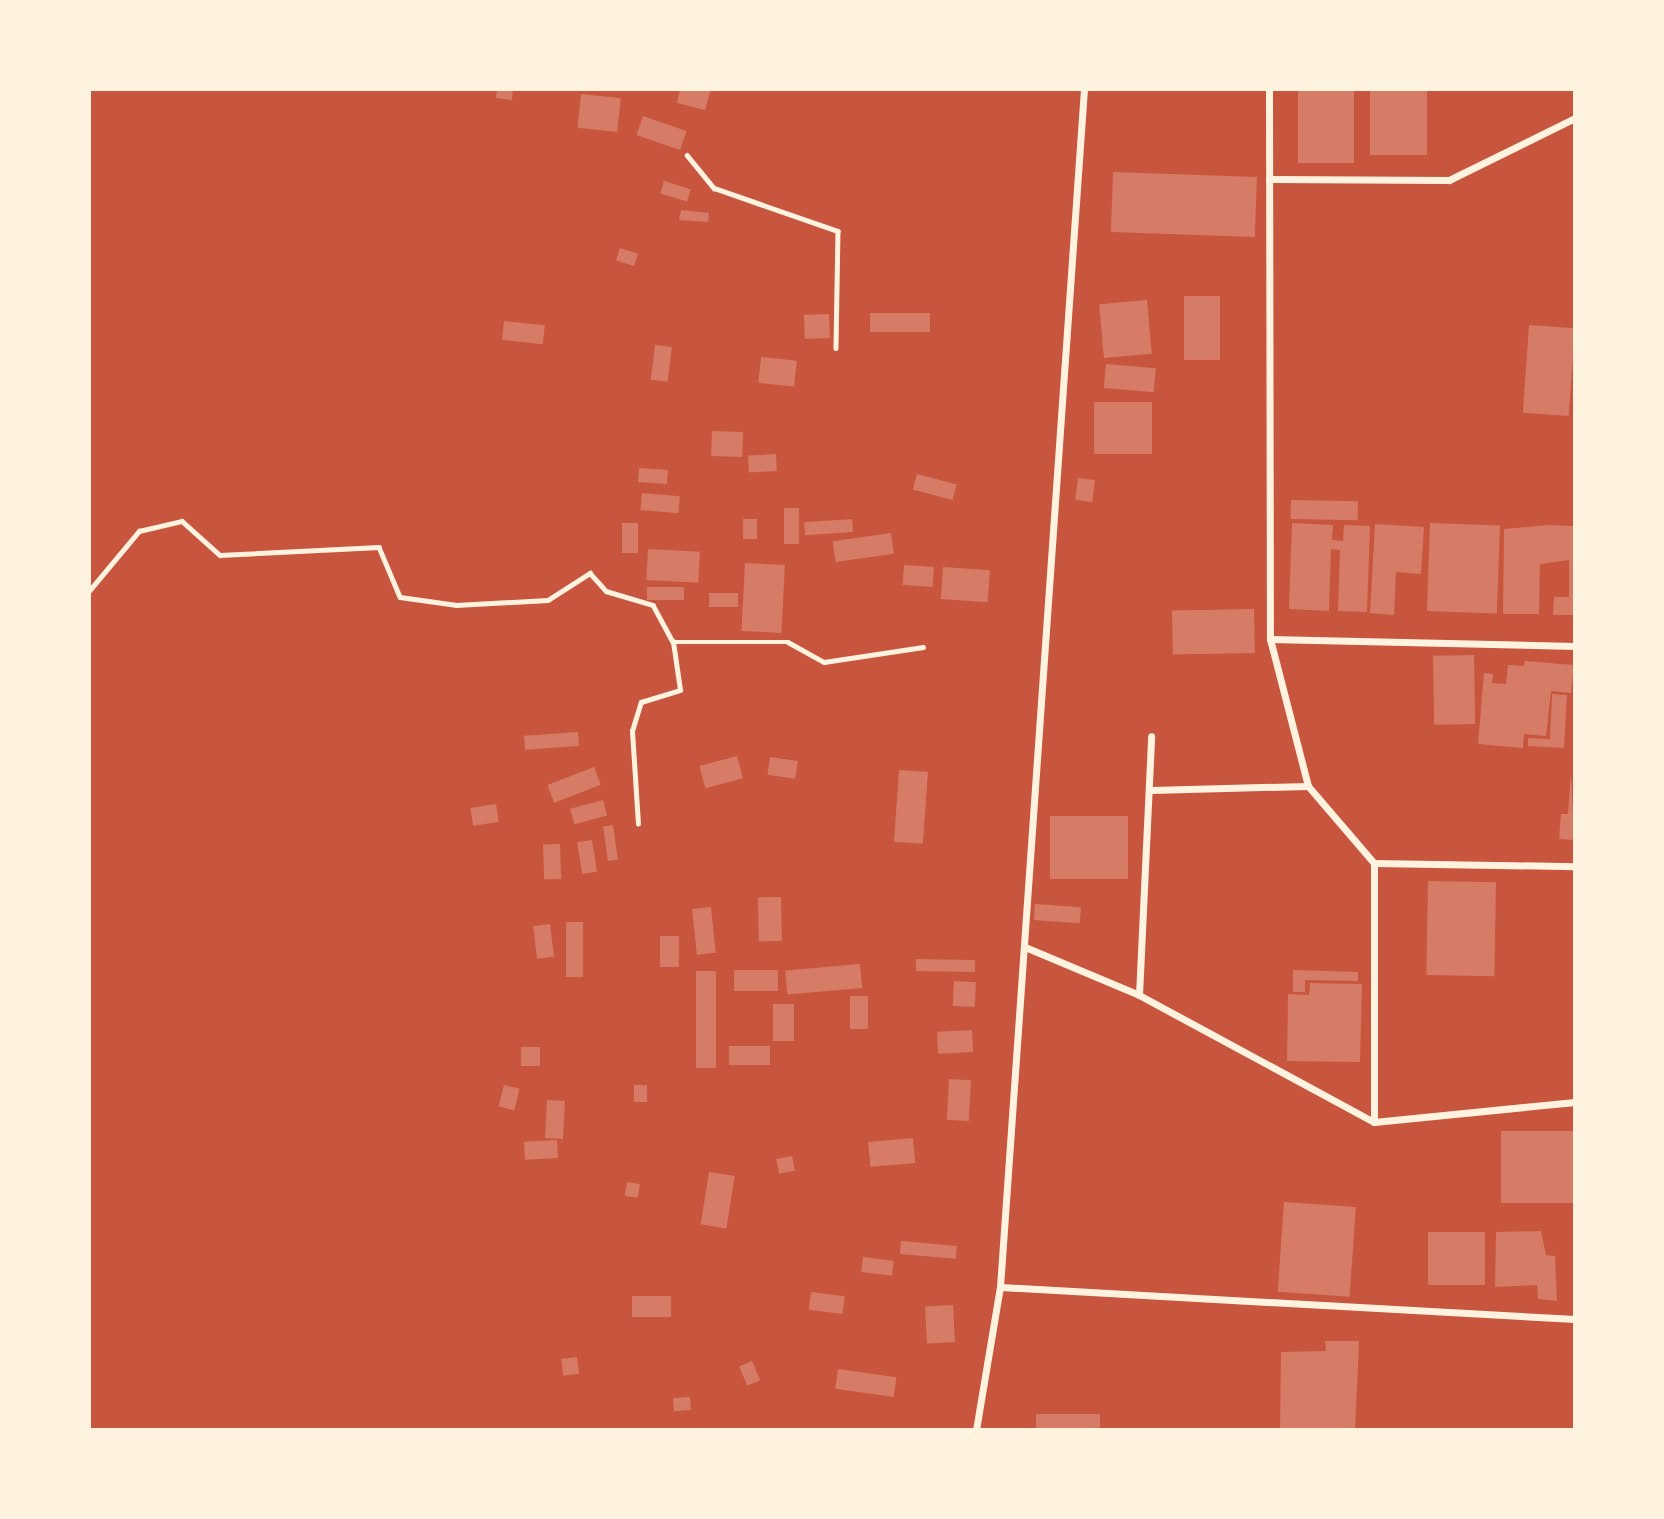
<!DOCTYPE html>
<style>
body{margin:0}
#map{position:relative;width:1664px;height:1519px;overflow:hidden;background:#c8553d;font-family:"Fira Sans",sans-serif}
div>[style]{position:absolute}
.building>*{inset:0;background:#d67c66;transform-origin:0 0}
.path>*{height:4.5px;margin:-2.25px;padding:0 2.25px;transform-origin:2.25px;border-radius:2.25px;background:#fff3e0}
.minor>*{height:7px;margin:-3.5px;padding:0 3.5px;transform-origin:3.5px;border-radius:3.5px;background:#fff3e0}
span{translate:-50% -50%;white-space:nowrap;text-align:center;line-height:1.15;-webkit-text-stroke:5px #fff3e0;paint-order:stroke}
.frame{position:absolute;inset:0;border:91px solid #fff3e0;pointer-events:none}
</style>
<div id="map">
<div class="building">
<div style="clip-path:polygon(497px 89px,513px 89px,512px 100px,496px 98px)"></div>
<div style="clip-path:polygon(680px 89px,711px 89px,705px 110px,677px 103px)"></div>
<div style="left:1298px;top:89px;width:56px;height:74px"></div>
<div style="left:1370px;top:89px;width:57px;height:66px"></div>
<div style="left:581px;top:94px;width:40px;height:34px;rotate:6deg"></div>
<div style="left:643px;top:116px;width:46px;height:20px;rotate:19deg"></div>
<div style="left:1113px;top:172px;width:144px;height:60px;rotate:2deg"></div>
<div style="left:664px;top:181px;width:28px;height:13px;rotate:17deg"></div>
<div style="clip-path:polygon(681px 210px,709px 213px,708px 222px,679px 220px)"></div>
<div style="left:620px;top:248px;width:19px;height:13px;rotate:18deg"></div>
<div style="left:1184px;top:296px;width:36px;height:64px"></div>
<div style="left:1147px;top:300px;width:54px;height:48px;rotate:85deg"></div>
<div style="left:930px;top:313px;width:19px;height:60px;rotate:90deg"></div>
<div style="left:829px;top:314px;width:24px;height:25px;rotate:88deg"></div>
<div style="left:504px;top:321px;width:41px;height:19px;rotate:6deg"></div>
<div style="left:1529px;top:325px;width:46px;height:88px;rotate:4deg"></div>
<div style="left:655px;top:345px;width:17px;height:35px;rotate:7deg"></div>
<div style="left:761px;top:357px;width:36px;height:26px;rotate:6deg"></div>
<div style="left:1106px;top:364px;width:50px;height:24px;rotate:5deg"></div>
<div style="left:1094px;top:402px;width:58px;height:52px"></div>
<div style="left:712px;top:431px;width:31px;height:25px;rotate:2deg"></div>
<div style="left:776px;top:454px;width:17px;height:28px;rotate:87deg"></div>
<div style="left:639px;top:468px;width:29px;height:14px;rotate:4deg"></div>
<div style="left:917px;top:474px;width:41px;height:16px;rotate:15deg"></div>
<div style="left:1078px;top:478px;width:17px;height:22px;rotate:7deg"></div>
<div style="left:642px;top:493px;width:38px;height:17px;rotate:5deg"></div>
<div style="left:1291px;top:500px;width:67px;height:19px;rotate:1deg"></div>
<div style="left:784px;top:508px;width:15px;height:36px"></div>
<div style="left:743px;top:519px;width:14px;height:20px"></div>
<div style="left:852px;top:519px;width:13px;height:48px;rotate:86deg"></div>
<div style="left:622px;top:523px;width:16px;height:30px"></div>
<div style="clip-path:polygon(1292px 523px,1333px 525px,1332px 540px,1343px 541px,1344px 525px,1370px 526px,1367px 612px,1338px 611px,1340px 550px,1331px 549px,1329px 611px,1289px 609px)"></div>
<div style="left:1430px;top:523px;width:70px;height:88px;rotate:2deg"></div>
<div style="clip-path:polygon(1375px 524px,1424px 527px,1421px 574px,1396px 572px,1394px 615px,1370px 613px)"></div>
<div style="clip-path:polygon(1549px 525px,1575px 526px,1573px 615px,1553px 615px,1554px 597px,1569px 597px,1569px 560px,1540px 564px,1539px 614px,1503px 614px,1504px 529px)"></div>
<div style="left:891px;top:533px;width:21px;height:59px;rotate:82deg"></div>
<div style="left:648px;top:549px;width:52px;height:31px;rotate:3deg"></div>
<div style="left:745px;top:563px;width:40px;height:68px;rotate:3deg"></div>
<div style="left:904px;top:565px;width:30px;height:20px;rotate:4deg"></div>
<div style="left:943px;top:567px;width:47px;height:32px;rotate:4deg"></div>
<div style="left:647px;top:587px;width:37px;height:13px"></div>
<div style="left:709px;top:593px;width:29px;height:14px"></div>
<div style="left:1254px;top:609px;width:44px;height:82px;rotate:89deg"></div>
<div style="left:1474px;top:655px;width:69px;height:41px;rotate:89deg"></div>
<div style="clip-path:polygon(1525px 661px,1574px 665px,1571px 693px,1551px 691px,1546px 736px,1524px 734px,1523px 748px,1478px 744px,1484px 673px,1493px 674px,1492px 683px,1506px 684px,1508px 665px,1524px 666px)"></div>
<div style="clip-path:polygon(1552px 694px,1567px 695px,1564px 748px,1528px 746px,1528px 738px,1550px 739px)"></div>
<div style="left:578px;top:732px;width:14px;height:54px;rotate:86deg"></div>
<div style="left:737px;top:756px;width:23px;height:39px;rotate:75deg"></div>
<div style="left:770px;top:757px;width:28px;height:18px;rotate:8deg"></div>
<div style="left:594px;top:767px;width:19px;height:50px;rotate:69deg"></div>
<div style="left:899px;top:770px;width:29px;height:72px;rotate:4deg"></div>
<div style="clip-path:polygon(1571px 772px,1574px 840px,1559px 839px,1561px 814px,1568px 814px)"></div>
<div style="left:603px;top:800px;width:16px;height:34px;rotate:75deg"></div>
<div style="left:496px;top:804px;width:18px;height:26px;rotate:81deg"></div>
<div style="left:1050px;top:816px;width:78px;height:63px"></div>
<div style="left:613px;top:825px;width:35px;height:10px;rotate:82deg"></div>
<div style="left:592px;top:840px;width:32px;height:15px;rotate:81deg"></div>
<div style="left:560px;top:844px;width:35px;height:17px;rotate:88deg"></div>
<div style="left:1428px;top:881px;width:68px;height:94px;rotate:1deg"></div>
<div style="left:781px;top:897px;width:44px;height:23px;rotate:89deg"></div>
<div style="left:1035px;top:904px;width:46px;height:16px;rotate:4deg"></div>
<div style="left:711px;top:907px;width:46px;height:19px;rotate:84deg"></div>
<div style="left:566px;top:922px;width:17px;height:55px"></div>
<div style="left:550px;top:924px;width:33px;height:17px;rotate:83deg"></div>
<div style="left:660px;top:936px;width:19px;height:31px"></div>
<div style="left:916px;top:959px;width:59px;height:12px;rotate:1deg"></div>
<div style="left:860px;top:964px;width:24px;height:75px;rotate:85deg"></div>
<div style="left:778px;top:970px;width:21px;height:44px;rotate:90deg"></div>
<div style="clip-path:polygon(1293px 970px,1358px 972px,1358px 981px,1305px 980px,1305px 992px,1293px 992px)"></div>
<div style="left:696px;top:971px;width:20px;height:97px"></div>
<div style="left:954px;top:981px;width:22px;height:25px;rotate:3deg"></div>
<div style="clip-path:polygon(1310px 983px,1362px 984px,1360px 1062px,1287px 1061px,1288px 994px,1309px 995px)"></div>
<div style="left:850px;top:996px;width:18px;height:33px"></div>
<div style="left:773px;top:1004px;width:21px;height:37px"></div>
<div style="left:972px;top:1030px;width:22px;height:35px;rotate:87deg"></div>
<div style="left:770px;top:1046px;width:19px;height:41px;rotate:90deg"></div>
<div style="left:540px;top:1047px;width:19px;height:19px;rotate:90deg"></div>
<div style="left:949px;top:1079px;width:22px;height:41px;rotate:3deg"></div>
<div style="left:504px;top:1085px;width:16px;height:22px;rotate:14deg"></div>
<div style="left:634px;top:1085px;width:13px;height:17px"></div>
<div style="left:547px;top:1100px;width:18px;height:38px;rotate:3deg"></div>
<div style="left:1575px;top:1131px;width:72px;height:74px;rotate:90deg"></div>
<div style="left:913px;top:1138px;width:25px;height:45px;rotate:85deg"></div>
<div style="left:557px;top:1140px;width:18px;height:33px;rotate:87deg"></div>
<div style="left:792px;top:1156px;width:15px;height:16px;rotate:79deg"></div>
<div style="left:709px;top:1172px;width:26px;height:53px;rotate:9deg"></div>
<div style="left:627px;top:1182px;width:13px;height:14px;rotate:9deg"></div>
<div style="left:1284px;top:1202px;width:72px;height:90px;rotate:4deg"></div>
<div style="clip-path:polygon(1541px 1231px,1546px 1255px,1555px 1256px,1557px 1301px,1538px 1299px,1537px 1285px,1495px 1287px,1496px 1232px)"></div>
<div style="left:1428px;top:1232px;width:57px;height:53px"></div>
<div style="left:901px;top:1241px;width:56px;height:13px;rotate:5deg"></div>
<div style="left:863px;top:1257px;width:31px;height:15px;rotate:7deg"></div>
<div style="left:811px;top:1292px;width:34px;height:18px;rotate:7deg"></div>
<div style="left:632px;top:1296px;width:39px;height:21px"></div>
<div style="left:953px;top:1305px;width:37px;height:28px;rotate:87deg"></div>
<div style="clip-path:polygon(1325px 1341px,1359px 1341px,1355px 1430px,1280px 1430px,1281px 1352px,1326px 1351px)"></div>
<div style="left:577px;top:1357px;width:17px;height:16px;rotate:83deg"></div>
<div style="left:752px;top:1361px;width:21px;height:14px;rotate:67deg"></div>
<div style="left:838px;top:1369px;width:59px;height:20px;rotate:8deg"></div>
<div style="left:690px;top:1397px;width:13px;height:17px;rotate:86deg"></div>
<div style="left:1036px;top:1414px;width:64px;height:16px"></div>
</div>
<div class="path">
<div style="left:687px;top:155px;width:43px;rotate:50.7deg"></div>
<div style="left:714px;top:188px;width:131px;rotate:19.1deg"></div>
<div style="left:838px;top:231px;width:117px;rotate:91deg"></div>
<div style="left:89px;top:591px;width:78px;rotate:-50.2deg"></div>
<div style="left:139px;top:531px;width:44px;rotate:-13.1deg"></div>
<div style="left:182px;top:521px;width:51px;rotate:41.8deg"></div>
<div style="left:220px;top:555px;width:159px;rotate:-2.9deg"></div>
<div style="left:379px;top:547px;width:54px;rotate:67.2deg"></div>
<div style="left:400px;top:597px;width:57px;rotate:8.1deg"></div>
<div style="left:456px;top:605px;width:92px;rotate:-3.1deg"></div>
<div style="left:548px;top:600px;width:50px;rotate:-32.7deg"></div>
<div style="left:590px;top:573px;width:24px;rotate:48deg"></div>
<div style="left:606px;top:591px;width:49px;rotate:16.6deg"></div>
<div style="left:653px;top:605px;width:42px;rotate:61.6deg"></div>
<div style="left:673px;top:642px;width:115px"></div>
<div style="left:788px;top:642px;width:41px;rotate:29.1deg"></div>
<div style="left:824px;top:662px;width:100px;rotate:-8.6deg"></div>
<div style="left:638px;top:824px;width:93px;rotate:-93.7deg"></div>
<div style="left:632px;top:731px;width:30px;rotate:-73deg"></div>
<div style="left:641px;top:702px;width:41px;rotate:-17.1deg"></div>
<div style="left:680px;top:690px;width:49px;rotate:-98.3deg"></div>
</div>
<div class="minor">
<div style="left:1269px;top:89px;width:550px;rotate:89.9deg"></div>
<div style="left:1270px;top:639px;width:152px;rotate:75.5deg"></div>
<div style="left:1269px;top:179px;width:180px;rotate:0.3deg"></div>
<div style="left:1449px;top:180px;width:140px;rotate:-26.2deg"></div>
<div style="left:1270px;top:639px;width:305px;rotate:1.3deg"></div>
<div style="left:1151px;top:790px;width:157px;rotate:-1.5deg"></div>
<div style="left:1308px;top:786px;width:101px;rotate:49.4deg"></div>
<div style="left:1374px;top:863px;width:259px;rotate:90deg"></div>
<div style="left:1374px;top:863px;width:201px;rotate:0.9deg"></div>
<div style="left:1025px;top:947px;width:124px;rotate:22.8deg"></div>
<div style="left:1139px;top:995px;width:267px;rotate:28.4deg"></div>
<div style="left:1374px;top:1122px;width:202px;rotate:-5.7deg"></div>
<div style="left:1139px;top:995px;width:259px;rotate:-87.3deg"></div>
<div style="left:1000px;top:1287px;width:576px;rotate:3.19deg"></div>
<div style="left:976px;top:1430px;width:145px;rotate:-80.5deg"></div>
<div style="left:1000px;top:1287px;width:1201px;rotate:-85.99deg"></div>
</div>
<div class="frame"></div>
</div>
